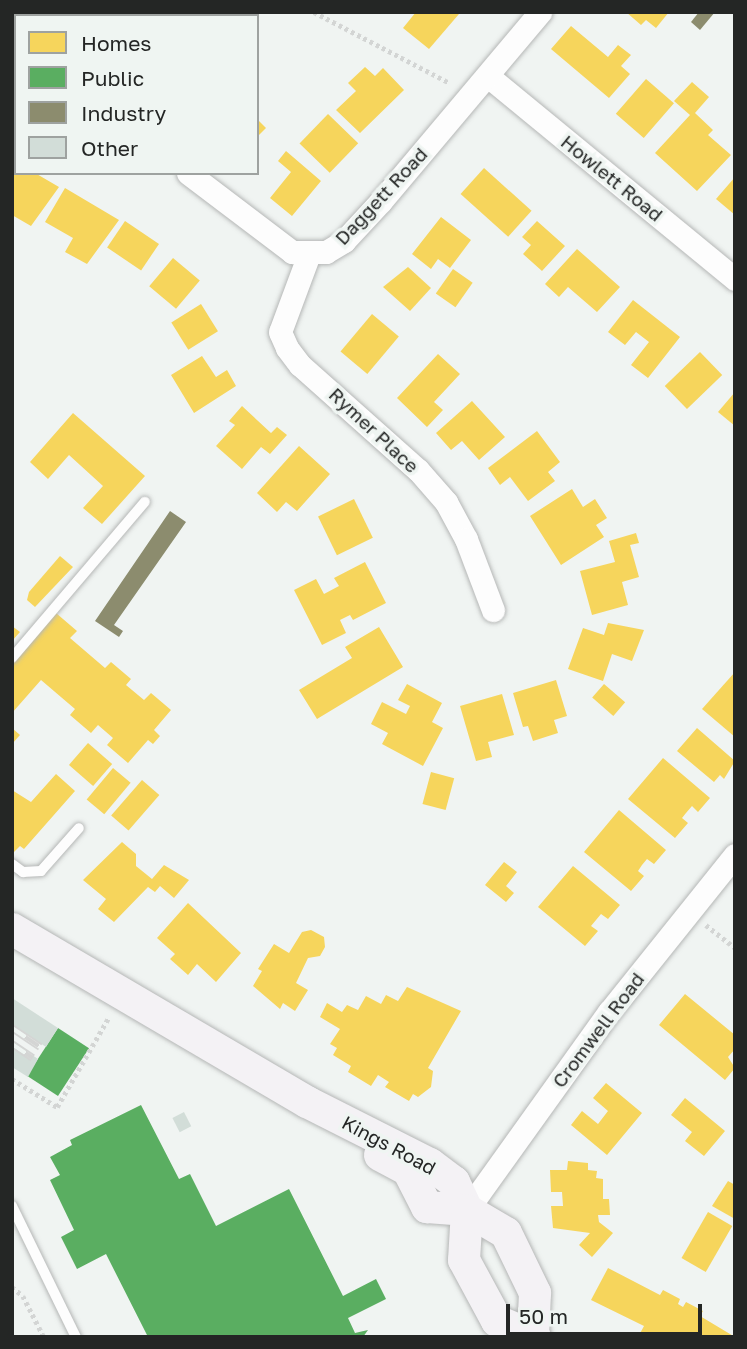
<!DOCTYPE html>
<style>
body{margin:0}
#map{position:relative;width:747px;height:1349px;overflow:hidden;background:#f0f4f2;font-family:"Golos Text",sans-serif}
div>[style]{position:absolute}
.homes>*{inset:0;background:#f6d55c;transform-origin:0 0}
.public>*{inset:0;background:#5aae61;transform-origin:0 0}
.industry>*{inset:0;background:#8c8c6e}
.building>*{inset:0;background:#d2ddd8;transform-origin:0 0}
.path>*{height:4.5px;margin-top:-2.25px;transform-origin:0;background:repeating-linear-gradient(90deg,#d3d5d4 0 3.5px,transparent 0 7px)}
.roads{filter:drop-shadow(0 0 2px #b5b7b6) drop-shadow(0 0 2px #b5b7b6)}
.lane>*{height:10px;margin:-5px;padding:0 5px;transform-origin:5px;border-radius:5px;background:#fdfdfd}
.street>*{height:23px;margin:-11.5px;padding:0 11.5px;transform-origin:11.5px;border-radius:11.5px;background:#fdfdfd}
.secondary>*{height:32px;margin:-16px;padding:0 16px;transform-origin:16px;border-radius:16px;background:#f4f2f5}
.rail>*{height:8px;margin-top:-4px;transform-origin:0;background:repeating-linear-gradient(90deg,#eff5f2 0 16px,#d4d5d4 0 32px);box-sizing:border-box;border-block:2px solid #d4d5d4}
span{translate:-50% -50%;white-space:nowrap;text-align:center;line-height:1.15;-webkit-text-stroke:7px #eff5f2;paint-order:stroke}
.street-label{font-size:19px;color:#242625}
.frame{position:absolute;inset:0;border:14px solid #242625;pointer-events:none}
.legend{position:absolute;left:14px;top:14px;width:245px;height:161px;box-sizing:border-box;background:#eff5f2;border:2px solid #9ea2a0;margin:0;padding:9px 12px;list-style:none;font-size:21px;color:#242625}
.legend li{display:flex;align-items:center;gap:14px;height:35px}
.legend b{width:35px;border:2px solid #9ea2a0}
.scale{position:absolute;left:506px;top:1304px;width:196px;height:32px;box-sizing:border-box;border:4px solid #242625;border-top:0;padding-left:9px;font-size:21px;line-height:24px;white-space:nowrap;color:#242625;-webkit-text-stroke:5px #eff5f2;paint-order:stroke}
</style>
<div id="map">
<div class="homes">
<div style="clip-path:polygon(44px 12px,84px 12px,91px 16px,42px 16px)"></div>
<div style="clip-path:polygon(100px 12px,115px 12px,99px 16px)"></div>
<div style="clip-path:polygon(416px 12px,457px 12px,459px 14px,429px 49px,403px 28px)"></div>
<div style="clip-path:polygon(626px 12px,669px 12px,656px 28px,646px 20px,641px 25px)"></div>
<div style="clip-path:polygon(571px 26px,608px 57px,618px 45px,631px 55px,621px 66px,630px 74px,609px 98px,551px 49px)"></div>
<div style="clip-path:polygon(365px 67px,375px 76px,383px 68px,404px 90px,360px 133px,336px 110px,356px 91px,348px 83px)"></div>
<div style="left:646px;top:79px;width:37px;height:46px;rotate:41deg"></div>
<div style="clip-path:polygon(692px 82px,709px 97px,695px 113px,713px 130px,708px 135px,731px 155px,697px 191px,655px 153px,690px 115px,674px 101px)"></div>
<div style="left:328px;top:114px;width:42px;height:41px;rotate:44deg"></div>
<div style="clip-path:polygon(257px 119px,266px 128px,257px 137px)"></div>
<div style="clip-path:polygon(286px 151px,321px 181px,292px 216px,270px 198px,291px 172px,278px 161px)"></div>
<div style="clip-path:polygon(12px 161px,16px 173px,35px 173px,59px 187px,31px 226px,12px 215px)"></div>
<div style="left:484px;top:168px;width:64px;height:35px;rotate:42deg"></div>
<div style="clip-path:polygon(735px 177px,735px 215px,716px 199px)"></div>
<div style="clip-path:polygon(65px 188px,119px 220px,87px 264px,65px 252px,73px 238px,45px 222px)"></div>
<div style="clip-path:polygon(441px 217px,471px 240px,450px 268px,438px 259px,431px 269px,412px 254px)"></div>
<div style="left:125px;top:221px;width:41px;height:32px;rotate:34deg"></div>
<div style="clip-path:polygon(537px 221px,565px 246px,542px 271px,523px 254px,531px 245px,522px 237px)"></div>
<div style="clip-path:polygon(577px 249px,620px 287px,597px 312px,568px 287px,559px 297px,545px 284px)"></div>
<div style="left:173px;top:258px;width:35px;height:37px;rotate:40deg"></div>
<div style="clip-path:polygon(408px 267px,431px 288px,410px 311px,383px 287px)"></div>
<div style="left:453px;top:269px;width:24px;height:30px;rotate:35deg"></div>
<div style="clip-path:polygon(633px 300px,680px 337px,648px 378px,631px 365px,649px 342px,636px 332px,625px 345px,608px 332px)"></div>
<div style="left:201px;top:304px;width:32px;height:35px;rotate:58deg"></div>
<div style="left:372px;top:314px;width:35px;height:49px;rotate:40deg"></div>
<div style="left:700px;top:352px;width:32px;height:49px;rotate:46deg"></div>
<div style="clip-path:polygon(438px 354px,460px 374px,434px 402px,443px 410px,427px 427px,397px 398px)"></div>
<div style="clip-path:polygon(202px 356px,216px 377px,227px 370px,236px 386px,194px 413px,171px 375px)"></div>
<div style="clip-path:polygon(735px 392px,735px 426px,718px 412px)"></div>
<div style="clip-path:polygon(472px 401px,505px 437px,479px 460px,462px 441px,451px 450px,436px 433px)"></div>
<div style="clip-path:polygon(242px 406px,271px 433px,277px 427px,287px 435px,270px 454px,261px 447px,242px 469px,216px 446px,235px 425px,229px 421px)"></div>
<div style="clip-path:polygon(73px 413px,145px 476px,102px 524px,83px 508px,103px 486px,69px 455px,48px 479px,30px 462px)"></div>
<div style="clip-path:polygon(537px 431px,560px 462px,548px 472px,555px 481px,528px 501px,510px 477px,500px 485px,488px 468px)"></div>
<div style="clip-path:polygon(299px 446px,330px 474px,297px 511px,286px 502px,277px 512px,257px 493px)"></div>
<div style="clip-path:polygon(572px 489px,583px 507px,595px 499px,607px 518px,596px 525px,604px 537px,561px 565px,530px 516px)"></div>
<div style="left:354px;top:499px;width:43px;height:40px;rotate:64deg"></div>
<div style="clip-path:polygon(636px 533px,639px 543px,630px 545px,639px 577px,622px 582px,628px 605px,592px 615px,580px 571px,615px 562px,609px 541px)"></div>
<div style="clip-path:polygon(60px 556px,73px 567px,35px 607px,27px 600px,29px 592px)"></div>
<div style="clip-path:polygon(365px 562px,386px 603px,353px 620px,350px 615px,340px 620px,346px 633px,322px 645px,294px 590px,316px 579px,324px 594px,339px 586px,334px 578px)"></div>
<div style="clip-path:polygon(56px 613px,77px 631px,70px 638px,105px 668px,111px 662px,131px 679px,126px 685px,144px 700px,151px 693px,171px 710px,154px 730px,160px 736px,153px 744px,148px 740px,128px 763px,107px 745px,113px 738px,98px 725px,91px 733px,70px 715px,75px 709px,41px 680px,12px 713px,12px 663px)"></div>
<div style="clip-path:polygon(608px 623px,644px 630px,632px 661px,612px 654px,603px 681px,568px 669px,583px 628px,604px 635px)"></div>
<div style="clip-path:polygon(12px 626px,20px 632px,12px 641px)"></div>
<div style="clip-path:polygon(379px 627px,403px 667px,317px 719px,299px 690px,352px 658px,345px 647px)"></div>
<div style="clip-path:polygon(735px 672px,735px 737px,702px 709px)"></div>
<div style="clip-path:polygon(556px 680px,567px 716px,554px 720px,558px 733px,533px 741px,528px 726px,523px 727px,513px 693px)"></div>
<div style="clip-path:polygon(407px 684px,442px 703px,432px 722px,443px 728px,423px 766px,382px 744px,388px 733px,371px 724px,382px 702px,406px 714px,410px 706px,398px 700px)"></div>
<div style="left:604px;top:684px;width:28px;height:18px;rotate:41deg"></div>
<div style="clip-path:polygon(502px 694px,514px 735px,488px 742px,492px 757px,476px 761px,460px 706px)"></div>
<div style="clip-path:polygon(12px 728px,20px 735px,12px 744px)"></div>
<div style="clip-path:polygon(697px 728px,735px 761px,724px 779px,720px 775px,714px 782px,677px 751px)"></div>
<div style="left:88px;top:743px;width:32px;height:29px;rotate:41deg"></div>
<div style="clip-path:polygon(663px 758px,710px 798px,698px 812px,692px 806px,686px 813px,682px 818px,688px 823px,675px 838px,628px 799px)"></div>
<div style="left:113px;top:768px;width:23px;height:41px;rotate:40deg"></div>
<div style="left:431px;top:772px;width:24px;height:33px;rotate:15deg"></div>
<div style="clip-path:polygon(56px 774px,75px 791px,24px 849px,20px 846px,12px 854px,12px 790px,31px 802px)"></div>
<div style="left:142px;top:780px;width:23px;height:47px;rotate:41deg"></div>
<div style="clip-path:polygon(619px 810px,666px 850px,654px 864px,647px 859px,642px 865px,638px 871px,644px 876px,631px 891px,584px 852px)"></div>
<div style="clip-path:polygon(122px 842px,136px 854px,136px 866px,152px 879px,164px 865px,189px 880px,174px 898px,160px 886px,155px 892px,148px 887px,114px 922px,98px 909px,106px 899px,83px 880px)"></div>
<div style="clip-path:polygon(504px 862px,517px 872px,506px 886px,514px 893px,506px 902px,485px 885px)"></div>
<div style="clip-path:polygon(573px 866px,620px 905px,608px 919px,601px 914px,591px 926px,598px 931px,585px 946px,538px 907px)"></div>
<div style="clip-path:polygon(188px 903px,241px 953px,216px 982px,197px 964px,188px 975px,170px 959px,175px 954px,157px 938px)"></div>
<div style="clip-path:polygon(311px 930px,324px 937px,325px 947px,320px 956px,308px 958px,296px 983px,308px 990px,295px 1011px,283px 1003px,280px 1009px,253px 986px,262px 971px,258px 969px,274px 944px,289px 953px,302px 932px)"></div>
<div style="clip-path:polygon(407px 987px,461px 1011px,428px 1068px,433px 1071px,431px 1087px,418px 1097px,413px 1094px,409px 1101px,385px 1087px,389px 1082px,378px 1075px,371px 1086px,348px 1072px,351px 1066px,333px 1055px,337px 1048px,330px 1044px,340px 1029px,320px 1017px,327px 1003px,342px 1012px,347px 1005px,358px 1010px,366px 996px,381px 1004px,386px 995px,398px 1001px)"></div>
<div style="clip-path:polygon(685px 994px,735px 1035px,735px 1049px,728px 1057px,735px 1068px,725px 1080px,659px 1025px)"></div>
<div style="clip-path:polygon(606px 1083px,642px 1113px,607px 1155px,571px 1125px,582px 1111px,598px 1124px,608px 1111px,593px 1098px)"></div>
<div style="clip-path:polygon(685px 1098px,725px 1131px,704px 1156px,685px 1141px,692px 1132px,671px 1115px)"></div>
<div style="clip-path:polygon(568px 1161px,588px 1163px,588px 1170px,597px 1171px,596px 1178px,603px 1179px,603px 1199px,609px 1199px,610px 1215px,598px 1215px,599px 1222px,613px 1233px,592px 1257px,579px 1245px,590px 1233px,553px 1228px,551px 1206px,563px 1206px,562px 1192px,551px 1192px,550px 1170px,567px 1170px)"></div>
<div style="clip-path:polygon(728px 1181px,735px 1185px,735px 1219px,712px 1206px)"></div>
<div style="left:708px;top:1212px;width:28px;height:53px;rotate:30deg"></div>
<div style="clip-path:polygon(608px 1268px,660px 1295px,663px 1290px,680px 1299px,678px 1304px,683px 1307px,686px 1302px,703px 1311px,700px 1316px,735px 1337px,638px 1337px,644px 1326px,591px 1300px)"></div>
</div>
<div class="public">
<div style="left:58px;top:1028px;width:37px;height:57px;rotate:33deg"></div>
<div style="clip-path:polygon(141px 1105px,179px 1179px,190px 1174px,216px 1226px,289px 1189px,343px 1296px,376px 1279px,386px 1299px,348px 1318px,355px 1333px,368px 1330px,363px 1337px,148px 1337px,106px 1254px,77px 1269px,61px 1237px,74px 1230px,50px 1180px,60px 1175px,50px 1157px,72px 1145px,70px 1140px)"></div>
</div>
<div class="industry">
<div style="clip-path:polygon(699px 12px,715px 12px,700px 30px,691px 22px)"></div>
<div style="clip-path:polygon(170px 511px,186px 522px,114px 625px,123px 631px,119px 637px,95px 621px)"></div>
</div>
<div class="building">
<div style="clip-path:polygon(12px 998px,58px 1028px,46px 1047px,12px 1024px)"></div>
<div style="clip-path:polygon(12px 1041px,38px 1059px,28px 1077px,12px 1067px)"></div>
<div style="left:184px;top:1112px;width:16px;height:13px;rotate:63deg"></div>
</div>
<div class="path">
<div style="left:314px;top:12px;width:153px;rotate:27.6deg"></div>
<div style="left:706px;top:925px;width:37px;rotate:38deg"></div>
<div style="left:12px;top:1079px;width:53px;rotate:31.9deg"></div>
<div style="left:57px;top:1107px;width:104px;rotate:-60deg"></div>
<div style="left:12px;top:1287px;width:14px;rotate:39deg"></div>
<div style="left:23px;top:1296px;width:46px;rotate:62.9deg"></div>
</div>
<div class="roads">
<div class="lane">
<div style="left:12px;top:658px;width:205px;rotate:-49.6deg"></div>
<div style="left:12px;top:864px;width:14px;rotate:36deg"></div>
<div style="left:23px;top:872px;width:18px;rotate:-3deg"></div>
<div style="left:41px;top:871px;width:57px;rotate:-48.5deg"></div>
<div style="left:12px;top:1206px;width:146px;rotate:64deg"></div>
</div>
<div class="street">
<div style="left:489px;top:77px;width:318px;rotate:39.4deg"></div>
<div style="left:12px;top:79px;width:4px;rotate:27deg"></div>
<div style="left:188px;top:173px;width:131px;rotate:37.2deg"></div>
<div style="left:292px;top:252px;width:34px"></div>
<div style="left:326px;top:252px;width:21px;rotate:-31deg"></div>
<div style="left:344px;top:241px;width:54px;rotate:-47.2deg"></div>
<div style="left:381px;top:201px;width:247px;rotate:-49.9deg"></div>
<div style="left:309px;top:254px;width:83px;rotate:110.4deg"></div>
<div style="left:280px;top:332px;width:17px;rotate:66deg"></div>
<div style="left:287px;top:348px;width:21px;rotate:53deg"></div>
<div style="left:300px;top:365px;width:158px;rotate:41.7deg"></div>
<div style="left:418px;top:470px;width:43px;rotate:48.8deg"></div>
<div style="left:446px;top:502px;width:42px;rotate:61.6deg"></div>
<div style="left:466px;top:539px;width:76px;rotate:69.2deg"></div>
<div style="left:467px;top:1210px;width:244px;rotate:-54.4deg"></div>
<div style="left:609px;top:1012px;width:201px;rotate:-51.3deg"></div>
</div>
<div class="secondary">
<div style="left:12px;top:929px;width:342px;rotate:30.4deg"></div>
<div style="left:307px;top:1102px;width:138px;rotate:26.8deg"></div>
<div style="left:430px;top:1164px;width:30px;rotate:37deg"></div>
<div style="left:454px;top:1182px;width:31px;rotate:65deg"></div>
<div style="left:467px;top:1210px;width:50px;rotate:93.4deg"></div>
<div style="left:464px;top:1260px;width:69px;rotate:61.6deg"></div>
<div style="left:497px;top:1321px;width:41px;rotate:22.8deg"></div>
<div style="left:380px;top:1155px;width:32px;rotate:28deg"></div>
<div style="left:408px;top:1170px;width:42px;rotate:62.8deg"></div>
<div style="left:427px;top:1207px;width:40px;rotate:4.3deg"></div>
<div style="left:467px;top:1210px;width:45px;rotate:30.5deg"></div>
<div style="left:506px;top:1233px;width:67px;rotate:64.2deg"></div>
<div style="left:535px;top:1293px;width:43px;rotate:92.7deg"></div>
</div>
</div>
<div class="rail">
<div style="left:12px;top:1028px;width:34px;rotate:34deg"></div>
<div style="left:12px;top:1044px;width:25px;rotate:34deg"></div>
</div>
<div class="street-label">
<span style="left:612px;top:178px;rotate:39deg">Howlett Road</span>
<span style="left:381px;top:196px;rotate:-47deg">Daggett Road</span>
<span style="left:374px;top:430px;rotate:43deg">Rymer Place</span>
<span style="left:598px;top:1030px;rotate:-53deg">Cromwell Road</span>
<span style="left:389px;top:1145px;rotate:28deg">Kings Road</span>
</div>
<div class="frame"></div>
<ul class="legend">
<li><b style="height:19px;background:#f6d55c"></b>Homes</li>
<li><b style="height:19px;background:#5aae61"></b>Public</li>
<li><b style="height:19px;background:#8c8c6e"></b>Industry</li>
<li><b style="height:19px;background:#d2ddd8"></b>Other</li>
</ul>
<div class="scale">50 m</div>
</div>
